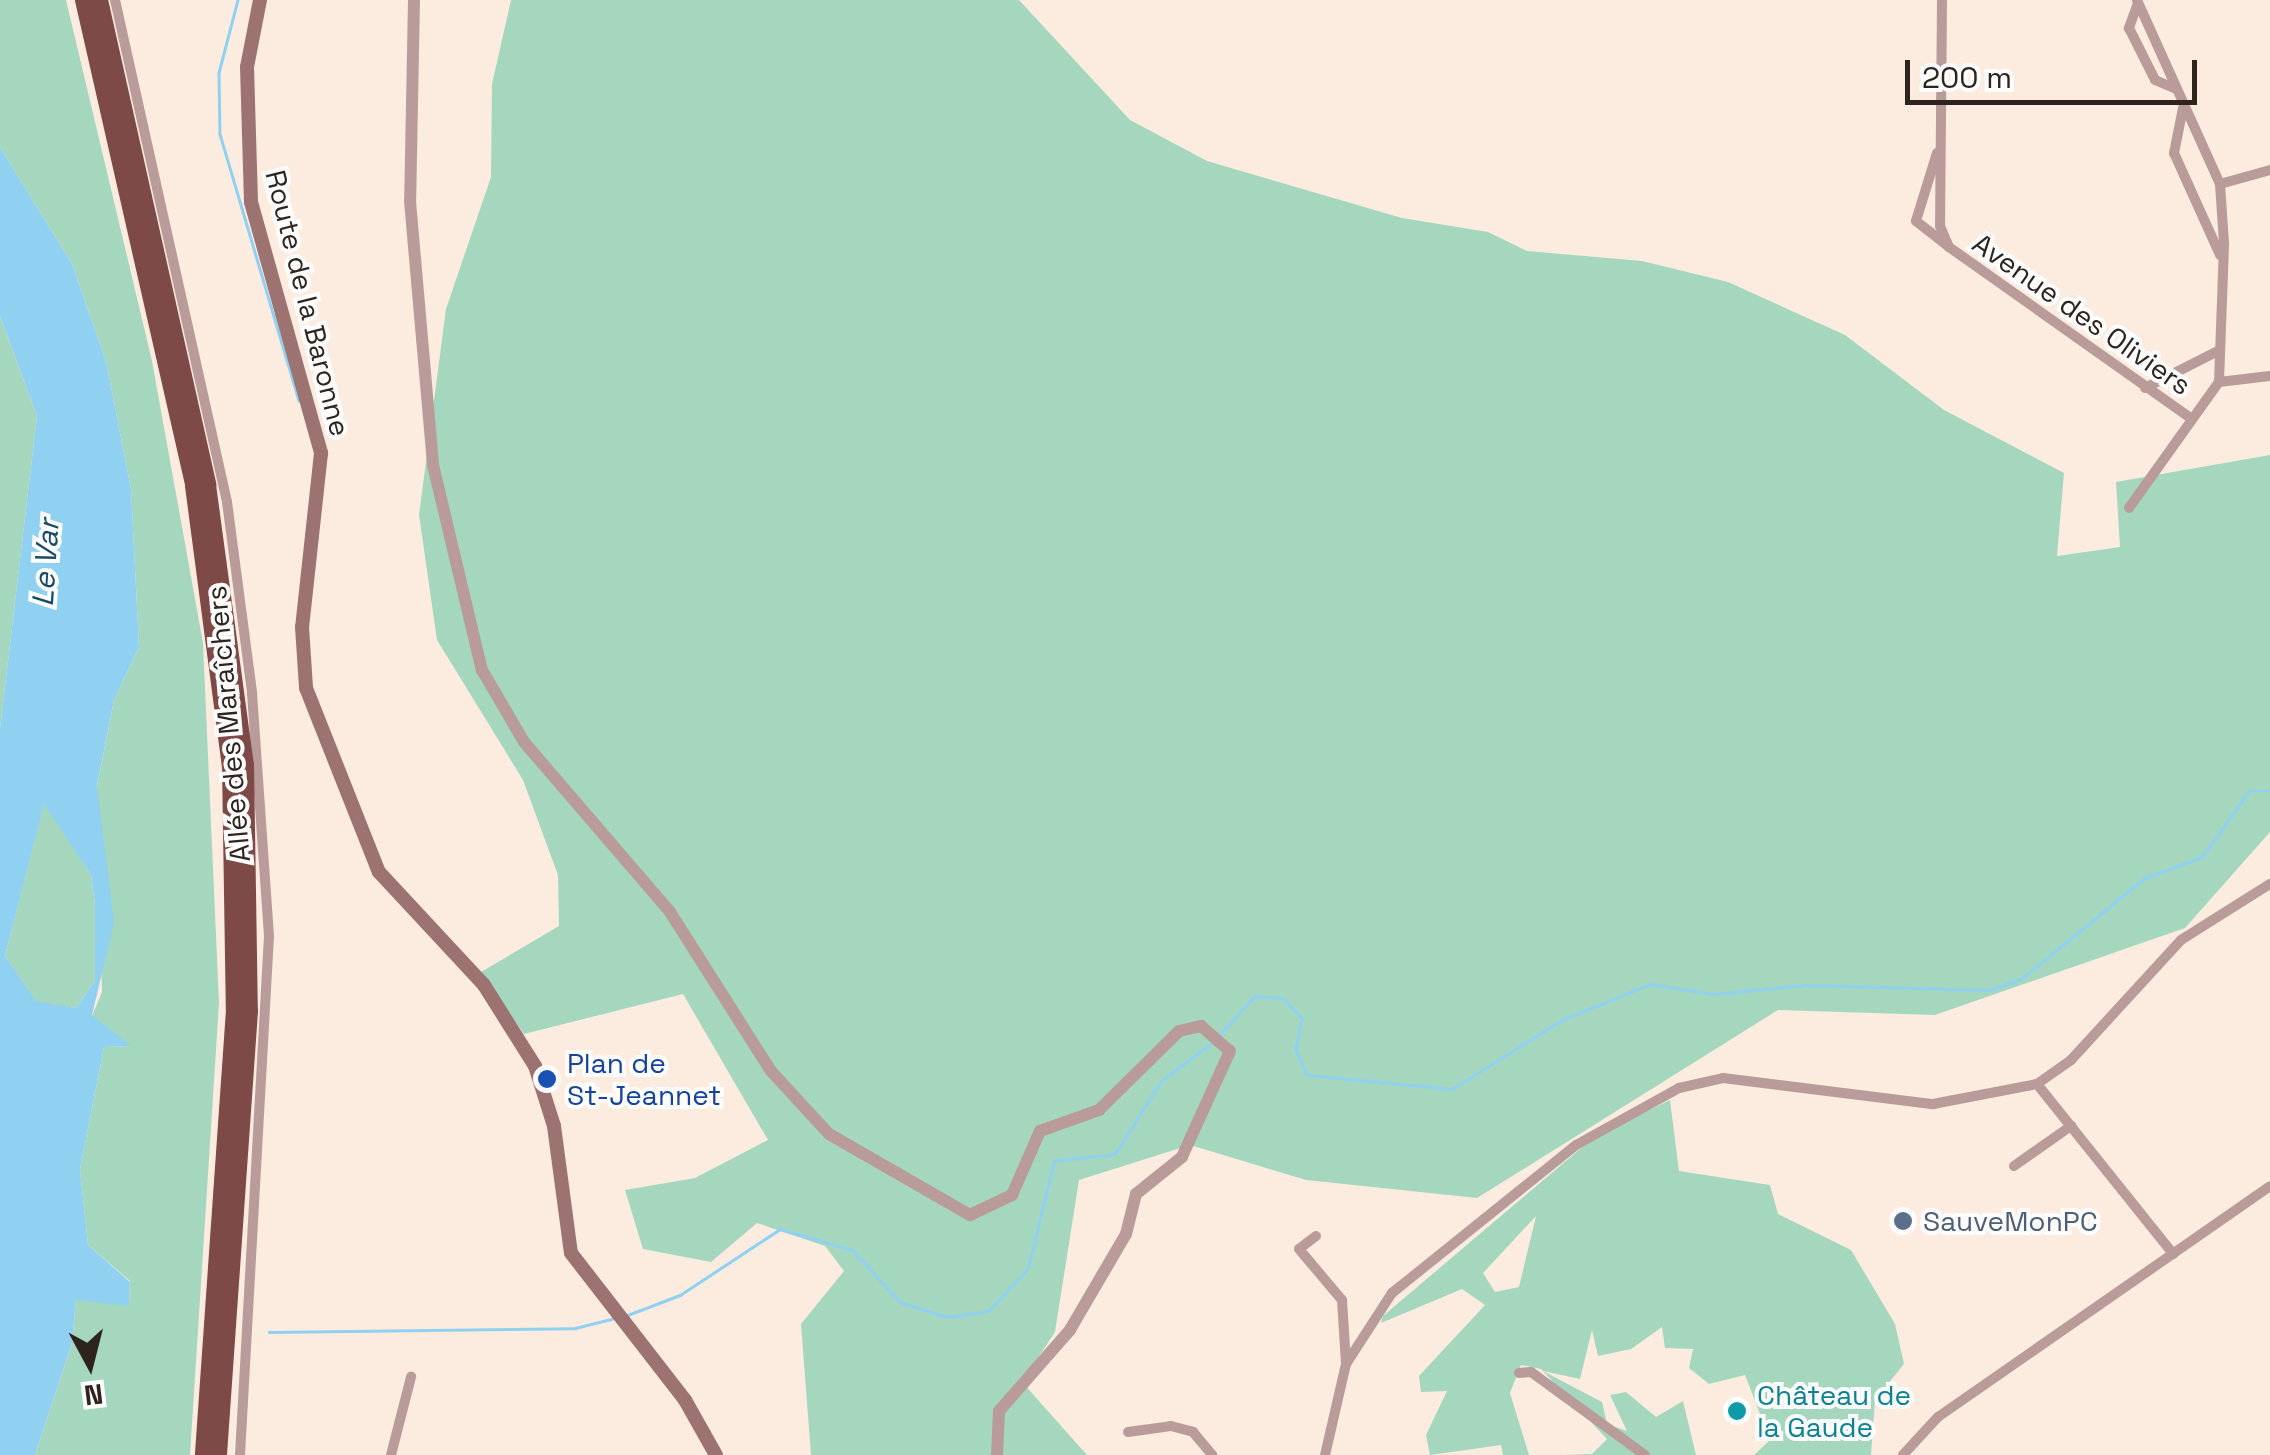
<!DOCTYPE html>
<meta charset="utf-8">
<style>
body{margin:0}
#map{position:relative;width:2270px;height:1455px;overflow:hidden;background:#fcece0;font-family:"Space Grotesk",sans-serif}
div>[style]{position:absolute}
.green>*{inset:0;background:#a4d7be}
.water>*{inset:0;background:#90d0f1}
.stream>*{height:2.5px;margin:-1.25px;padding:0 1.25px;transform-origin:1.25px;border-radius:1.25px;background:#90d0f1}
.minor>*{height:10px;margin:-5px;padding:0 5px;transform-origin:5px;border-radius:5px;background:#b99c9a}
.tertiary>*{height:12px;margin:-6px;padding:0 6px;transform-origin:6px;border-radius:6px;background:#b99c9a}
.secondary>*{height:14px;margin:-7px;padding:0 7px;transform-origin:7px;border-radius:7px;background:#9d7371}
.trunk>*{height:18px;margin:-9px;padding:0 9px;transform-origin:9px;border-radius:9px;background:#7e4a48}
.dots>*{width:28px;height:28px;translate:-50% -50%;box-sizing:border-box;border:5px solid #fdfdfd;border-radius:50%}
span{translate:-50% -50%;white-space:nowrap;text-align:center;line-height:1.15;-webkit-text-stroke:8px #fdfdfd;paint-order:stroke}
.street-label{font-size:28px;color:#2e241d}
.transit-label{font-size:28px;color:#164399}
.left{translate:0 -50%;text-align:left}
.service-label{font-size:28px;color:#4e5e75}
.culture-label{font-size:28px;color:#0d838f}
.water-label{font-size:30px;color:#184c63;font-style:italic}
.north{position:absolute;left:40px;top:1315px;width:100px;height:100px;-webkit-text-stroke:8px #fdfdfd;paint-order:stroke;rotate:173deg;font-size:28px;font-weight:700;line-height:40px;text-align:center;color:#2e241d}
.north::after{content:'';display:block;margin:auto;width:35px;height:45px;background:#2e241d;clip-path:polygon(50% 0,100% 100%,50% 72%,0 100%)}
.scale{position:absolute;left:1905px;top:60px;width:292px;height:45px;box-sizing:border-box;border:5px solid #2e241d;border-top:0;padding-left:12px;font-size:30px;line-height:35px;white-space:nowrap;color:#2e241d;-webkit-text-stroke:8px #fdfdfd;paint-order:stroke}
</style>
<div id="map">
<div class="green">
<div style="clip-path:polygon(0 0,66px 0,152px 361px,203px 643px,219px 1003px,190px 1455px,35px 1455px,72px 1343px,76px 1299px,129px 1305px,130px 1281px,88px 1245px,80px 1169px,104px 1047px,129px 1046px,92px 1016px,102px 992px,97px 787px,114px 700px,139px 647px,131px 489px,106px 361px,72px 264px,0 147px)"></div>
<div style="clip-path:polygon(511px 0,1019px 0,1130px 120px,1207px 161px,1402px 218px,1488px 232px,1527px 251px,1642px 261px,1728px 282px,1845px 335px,1944px 410px,2064px 473px,2057px 556px,2120px 547px,2116px 482px,2270px 455px,2270px 832px,2185px 928px,1935px 1015px,1778px 1010px,1477px 1198px,1306px 1180px,1190px 1145px,1079px 1180px,1055px 1332px,1022px 1382px,1087px 1455px,811px 1455px,801px 1324px,844px 1271px,825px 1246px,757px 1223px,711px 1262px,643px 1249px,625px 1190px,695px 1178px,768px 1140px,683px 994px,524px 1034px,481px 972px,559px 926px,558px 875px,523px 780px,437px 640px,419px 515px,446px 309px,491px 177px,492px 84px)"></div>
<div style="clip-path:polygon(0 316px,37px 416px,0 729px)"></div>
<div style="clip-path:polygon(44px 802px,91px 875px,95px 905px,95px 981px,76px 1008px,36px 1002px,5px 956px)"></div>
<div style="clip-path:polygon(evenodd,1670px 1100px,1679px 1171px,1770px 1185px,1778px 1214px,1851px 1250px,1895px 1324px,1904px 1364px,1875px 1400px,1871px 1455px,1754px 1455px,1770px 1440px,1745px 1375px,1709px 1384px,1689px 1368px,1693px 1349px,1665px 1348px,1662px 1327px,1631px 1349px,1598px 1356px,1592px 1330px,1580px 1379px,1543px 1371px,1602px 1402px,1607px 1424px,1627px 1431px,1610px 1395px,1626px 1392px,1656px 1417px,1683px 1401px,1696px 1455px,1564px 1455px,1592px 1454px,1607px 1439px,1541px 1369px,1521px 1365px,1510px 1393px,1529px 1455px,1503px 1455px,1501px 1445px,1430px 1455px,1426px 1435px,1447px 1391px,1421px 1392px,1419px 1376px,1485px 1305px,1462px 1289px,1381px 1323px,1383px 1316px,1594px 1137px,1670px 1100px,1536px 1216px,1519px 1287px,1495px 1292px,1483px 1273px,1536px 1216px)"></div>
</div>
<div class="water">
<div style="clip-path:polygon(evenodd,0 147px,72px 264px,106px 361px,131px 489px,139px 647px,114px 700px,97px 786px,114px 923px,92px 1015px,131px 1046px,104px 1047px,80px 1169px,88px 1245px,130px 1282px,129px 1306px,76px 1300px,72px 1343px,35px 1455px,0 1455px,0 729px,37px 416px,0 316px,0 147px,44px 804px,91px 875px,95px 905px,95px 981px,76px 1008px,36px 1001px,5px 956px,44px 804px)"></div>
</div>
<div class="stream">
<div style="left:238px;top:0;width:75px;rotate:104.6deg"></div>
<div style="left:219px;top:73px;width:61px;rotate:89.1deg"></div>
<div style="left:220px;top:134px;width:278px;rotate:73.5deg"></div>
<div style="left:1219px;top:1035px;width:53px;rotate:-47.3deg"></div>
<div style="left:1255px;top:996px;width:28px;rotate:4deg"></div>
<div style="left:1283px;top:998px;width:28px;rotate:46deg"></div>
<div style="left:1302px;top:1018px;width:33px;rotate:101deg"></div>
<div style="left:1296px;top:1050px;width:27px;rotate:66deg"></div>
<div style="left:1307px;top:1075px;width:146px;rotate:5.5deg"></div>
<div style="left:1452px;top:1089px;width:130px;rotate:-32.1deg"></div>
<div style="left:1562px;top:1020px;width:95px;rotate:-22.2deg"></div>
<div style="left:1650px;top:984px;width:65px;rotate:8.9deg"></div>
<div style="left:1714px;top:994px;width:92px;rotate:-5.6deg"></div>
<div style="left:1806px;top:985px;width:183px;rotate:1.6deg"></div>
<div style="left:1989px;top:990px;width:34px;rotate:-19deg"></div>
<div style="left:2021px;top:979px;width:160px;rotate:-39.2deg"></div>
<div style="left:2145px;top:878px;width:61px;rotate:-20.2deg"></div>
<div style="left:2202px;top:857px;width:81px;rotate:-54.5deg"></div>
<div style="left:2249px;top:791px;width:21px"></div>
<div style="left:625px;top:1316px;width:59px;rotate:-20.9deg"></div>
<div style="left:680px;top:1295px;width:120px;rotate:-33.4deg"></div>
<div style="left:780px;top:1229px;width:76px;rotate:16deg"></div>
<div style="left:853px;top:1250px;width:70px;rotate:47.9deg"></div>
<div style="left:900px;top:1302px;width:50px;rotate:17.4deg"></div>
<div style="left:948px;top:1317px;width:41px;rotate:-8.3deg"></div>
<div style="left:989px;top:1311px;width:58px;rotate:-47.8deg"></div>
<div style="left:1028px;top:1268px;width:110px;rotate:-76.3deg"></div>
<div style="left:1054px;top:1161px;width:61px;rotate:-6.5deg"></div>
<div style="left:1115px;top:1154px;width:86px;rotate:-57.8deg"></div>
<div style="left:1161px;top:1081px;width:66px;rotate:-37deg"></div>
<div style="left:269px;top:1332px;width:306px;rotate:-0.7deg"></div>
<div style="left:575px;top:1328px;width:38px;rotate:-14deg"></div>
</div>
<div class="minor">
<div style="left:115px;top:0;width:514px;rotate:77.42deg"></div>
<div style="left:227px;top:502px;width:193px;rotate:82.5deg"></div>
<div style="left:252px;top:693px;width:244px;rotate:86deg"></div>
<div style="left:269px;top:936px;width:520px;rotate:93.2deg"></div>
<div style="left:1942px;top:0;width:226px;rotate:90.5deg"></div>
<div style="left:1940px;top:226px;width:23px;rotate:67deg"></div>
<div style="left:1949px;top:247px;width:294px;rotate:35.3deg"></div>
<div style="left:2138px;top:3px;width:27px;rotate:110deg"></div>
<div style="left:2129px;top:28px;width:58px;rotate:63.4deg"></div>
<div style="left:2155px;top:80px;width:23px;rotate:23deg"></div>
<div style="left:2183px;top:108px;width:46px;rotate:101.3deg"></div>
<div style="left:2174px;top:153px;width:112px;rotate:65.7deg"></div>
<div style="left:1937px;top:153px;width:71px;rotate:107.2deg"></div>
<div style="left:1916px;top:221px;width:41px;rotate:38deg"></div>
<div style="left:2220px;top:184px;width:52px;rotate:-15.6deg"></div>
<div style="left:2219px;top:382px;width:51px;rotate:-6.7deg"></div>
<div style="left:2145px;top:388px;width:84px;rotate:-26.9deg"></div>
<div style="left:2129px;top:508px;width:155px;rotate:-54.5deg"></div>
<div style="left:2219px;top:382px;width:139px;rotate:-87.9deg"></div>
<div style="left:2224px;top:243px;width:59px;rotate:-93.9deg"></div>
<div style="left:2220px;top:184px;width:202px;rotate:-114.3deg"></div>
<div style="left:2037px;top:1084px;width:218px;rotate:51.3deg"></div>
<div style="left:2014px;top:1166px;width:70px;rotate:-35.1deg"></div>
<div style="left:1316px;top:1236px;width:21px;rotate:143deg"></div>
<div style="left:1299px;top:1249px;width:67px;rotate:49.9deg"></div>
<div style="left:1342px;top:1300px;width:64px;rotate:86.4deg"></div>
<div style="left:1519px;top:1373px;width:12px;rotate:-5deg"></div>
<div style="left:1531px;top:1372px;width:141px;rotate:36.1deg"></div>
<div style="left:1128px;top:1432px;width:43px;rotate:-7.9deg"></div>
<div style="left:1171px;top:1426px;width:23px;rotate:15deg"></div>
<div style="left:1193px;top:1432px;width:30px;rotate:50deg"></div>
<div style="left:391px;top:1455px;width:81px;rotate:-75.6deg"></div>
<div style="left:1325px;top:1455px;width:93px;rotate:-77deg"></div>
<div style="left:1346px;top:1364px;width:85px;rotate:-57.1deg"></div>
<div style="left:1392px;top:1293px;width:236px;rotate:-38.8deg"></div>
<div style="left:1576px;top:1145px;width:118px;rotate:-29deg"></div>
<div style="left:1679px;top:1088px;width:45px;rotate:-12.8deg"></div>
<div style="left:1723px;top:1078px;width:212px;rotate:7.1deg"></div>
<div style="left:1933px;top:1104px;width:106px;rotate:-10.9deg"></div>
<div style="left:2037px;top:1084px;width:42px;rotate:-35.2deg"></div>
<div style="left:2071px;top:1060px;width:163px;rotate:-47.5deg"></div>
<div style="left:2181px;top:940px;width:105px;rotate:-32.2deg"></div>
<div style="left:1903px;top:1455px;width:52px;rotate:-47.4deg"></div>
<div style="left:1938px;top:1417px;width:404px;rotate:-34.8deg"></div>
</div>
<div class="tertiary">
<div style="left:414px;top:0;width:201px;rotate:91.1deg"></div>
<div style="left:410px;top:201px;width:265px;rotate:85deg"></div>
<div style="left:433px;top:465px;width:211px;rotate:76.6deg"></div>
<div style="left:482px;top:670px;width:83px;rotate:59.7deg"></div>
<div style="left:524px;top:742px;width:224px;rotate:49.3deg"></div>
<div style="left:670px;top:912px;width:188px;rotate:57.6deg"></div>
<div style="left:771px;top:1071px;width:86px;rotate:47.4deg"></div>
<div style="left:829px;top:1134px;width:163px;rotate:29.9deg"></div>
<div style="left:970px;top:1215px;width:47px;rotate:-25.5deg"></div>
<div style="left:1012px;top:1195px;width:70px;rotate:-66.4deg"></div>
<div style="left:1040px;top:1131px;width:63px;rotate:-19.6deg"></div>
<div style="left:1099px;top:1110px;width:112px;rotate:-44.6deg"></div>
<div style="left:1179px;top:1031px;width:23px;rotate:-13deg"></div>
<div style="left:1201px;top:1026px;width:38px;rotate:41deg"></div>
<div style="left:1230px;top:1051px;width:116px;rotate:114.4deg"></div>
<div style="left:1182px;top:1157px;width:59px;rotate:141.2deg"></div>
<div style="left:1136px;top:1194px;width:41px;rotate:104deg"></div>
<div style="left:1126px;top:1234px;width:111px;rotate:120.3deg"></div>
<div style="left:1070px;top:1330px;width:108px;rotate:131.2deg"></div>
<div style="left:999px;top:1411px;width:44px;rotate:92.6deg"></div>
</div>
<div class="secondary">
<div style="left:260px;top:0;width:68px;rotate:101deg"></div>
<div style="left:247px;top:67px;width:135px;rotate:88.3deg"></div>
<div style="left:251px;top:202px;width:261px;rotate:74.4deg"></div>
<div style="left:321px;top:453px;width:175px;rotate:96.2deg"></div>
<div style="left:302px;top:627px;width:61px;rotate:86.2deg"></div>
<div style="left:306px;top:688px;width:198px;rotate:68.4deg"></div>
<div style="left:379px;top:872px;width:154px;rotate:47.1deg"></div>
<div style="left:484px;top:985px;width:96px;rotate:57.8deg"></div>
<div style="left:535px;top:1066px;width:63px;rotate:72.4deg"></div>
<div style="left:554px;top:1126px;width:128px;rotate:82.4deg"></div>
<div style="left:571px;top:1253px;width:186px;rotate:52.2deg"></div>
<div style="left:685px;top:1400px;width:63px;rotate:60.6deg"></div>
</div>
<div class="trunk">
<div style="left:84px;top:0;width:498px;rotate:77.2deg"></div>
<div style="left:194px;top:486px;width:282px;rotate:82.5deg"></div>
<div style="left:231px;top:766px;width:244px;rotate:89.1deg"></div>
<div style="left:235px;top:1010px;width:446px;rotate:94deg"></div>
<div style="left:99px;top:0;width:497px;rotate:77.4deg"></div>
<div style="left:207px;top:485px;width:283px;rotate:82.3deg"></div>
<div style="left:245px;top:765px;width:246px;rotate:89.1deg"></div>
<div style="left:249px;top:1011px;width:445px;rotate:94deg"></div>
</div>
<div class="dots">
<div style="left:547px;top:1079px;background:#1a4fb4"></div>
<div style="left:1903px;top:1221px;background:#5c6f8a"></div>
<div style="left:1737px;top:1411px;background:#0f9aa8"></div>
</div>
<div class="street-label">
<span style="left:308px;top:303px;rotate:76deg">Route de la Baronne</span>
<span style="left:2082px;top:314px;rotate:35deg">Avenue des Oliviers</span>
<span style="left:228px;top:724px;rotate:-95deg">Allée des Maraîchers</span>
</div>
<div class="transit-label">
<span class="left" style="left:567px;top:1079px">Plan de<br>St-Jeannet</span>
</div>
<div class="service-label">
<span class="left" style="left:1923px;top:1221px">SauveMonPC</span>
</div>
<div class="culture-label">
<span class="left" style="left:1757px;top:1411px">Château de<br>la Gaude</span>
</div>
<div class="water-label">
<span style="left:46px;top:563px;rotate:-86deg">Le Var</span>
</div>
<div class="north">N</div>
<div class="scale">200 m</div>
</div>
